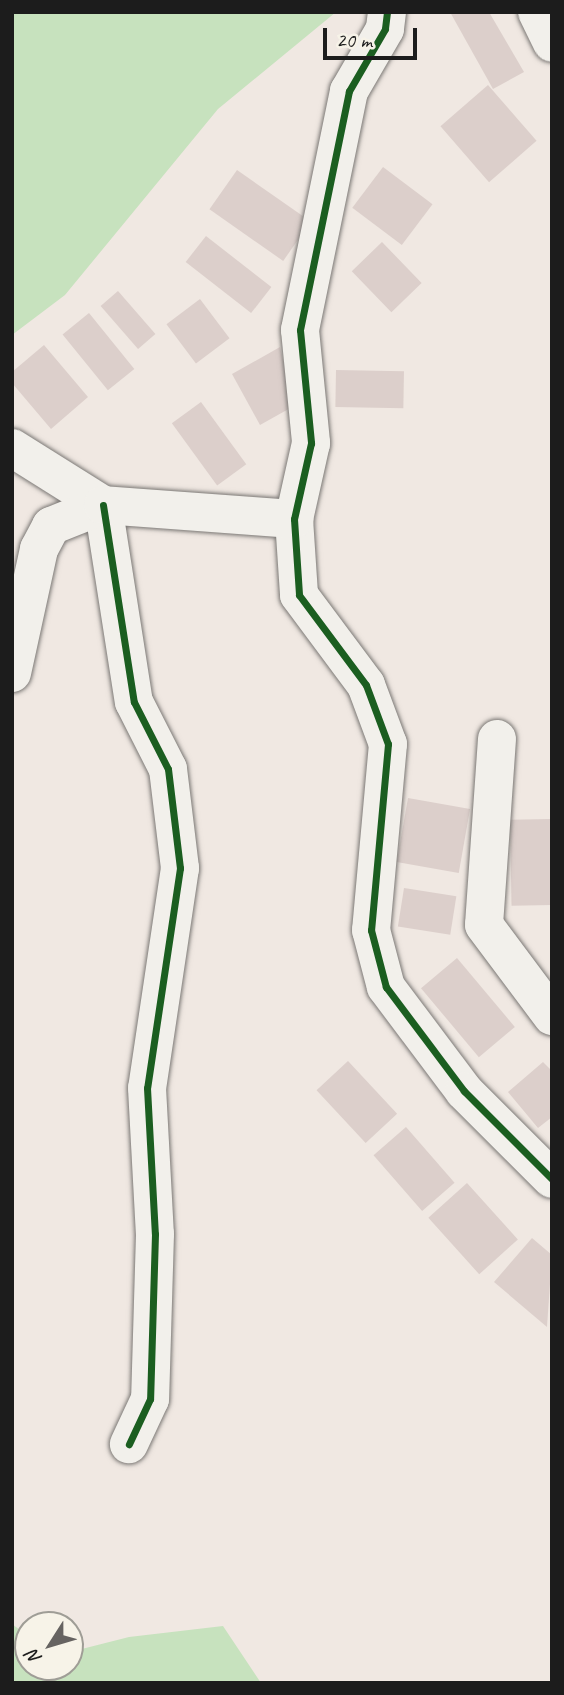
<!DOCTYPE html>
<style>
body{margin:0}
#map{position:relative;width:564px;height:1695px;overflow:hidden;background:#f0e8e2;font-family:Caveat,sans-serif}
div>[style]{position:absolute}
.green>*{inset:0;background:#c7e2be}
.building>*{inset:0;background:#dccfcb;transform-origin:0 0}
.roads{filter:drop-shadow(0 0 2px #7b7875) drop-shadow(0 0 2px #7b7875)}
.minor>*{height:38px;margin:-19px;padding:0 19px;transform-origin:19px;border-radius:19px;background:#f2f0eb}
.cycleway>*{height:7px;margin:-3.5px;padding:0 3.5px;transform-origin:3.5px;border-radius:3.5px;background:#1b5e20}
span{translate:-50% -50%;white-space:nowrap;text-align:center;line-height:1.15;-webkit-text-stroke:5px #f7f3e8;paint-order:stroke}
.frame{position:absolute;inset:0;border:14px solid #1c1c1c;pointer-events:none}
.north{position:absolute;left:14px;top:1611px;width:70px;height:70px;box-sizing:border-box;background:#f7f3e8;border:2px solid #9f9d96;border-radius:50%;rotate:233deg;font-size:19px;font-weight:700;line-height:28px;text-align:center;color:#1c1c1c}
.north::after{content:'';display:block;margin:auto;width:24px;height:32px;background:#666361;clip-path:polygon(50% 0,100% 100%,50% 72%,0 100%)}
.scale{position:absolute;left:323px;top:28px;width:94px;height:32px;box-sizing:border-box;border:4px solid #1c1c1c;border-top:0;padding-left:9px;font-size:21px;line-height:24px;white-space:nowrap;color:#1c1c1c;-webkit-text-stroke:5px #f7f3e8;paint-order:stroke}
</style>
<div id="map">
<div class="green">
<div style="clip-path:polygon(12px 12px,336px 12px,218px 109px,65px 295px,12px 335px)"></div>
<div style="clip-path:polygon(12px 1624px,28px 1636px,28px 1667px,70px 1667px,70px 1652px,129px 1637px,223px 1626px,261px 1683px,12px 1683px)"></div>
</div>
<div class="building">
<div style="clip-path:polygon(450px 12px,489px 12px,524px 72px,493px 89px)"></div>
<div style="left:488px;top:85px;width:74px;height:63px;rotate:49deg"></div>
<div style="left:383px;top:167px;width:62px;height:51px;rotate:37deg"></div>
<div style="left:237px;top:170px;width:90px;height:48px;rotate:35deg"></div>
<div style="left:206px;top:236px;width:83px;height:33px;rotate:38deg"></div>
<div style="left:382px;top:242px;width:57px;height:42px;rotate:46deg"></div>
<div style="left:118px;top:291px;width:57px;height:23px;rotate:49deg"></div>
<div style="left:200px;top:299px;width:49px;height:42px;rotate:53deg"></div>
<div style="left:89px;top:313px;width:72px;height:34px;rotate:51deg"></div>
<div style="clip-path:polygon(44px 345px,88px 397px,51px 429px,12px 383px,12px 372px)"></div>
<div style="clip-path:polygon(280px 347px,294px 406px,260px 425px,232px 374px)"></div>
<div style="left:336px;top:370px;width:68px;height:37px;rotate:1deg"></div>
<div style="left:201px;top:402px;width:77px;height:36px;rotate:54deg"></div>
<div style="left:408px;top:798px;width:63px;height:65px;rotate:10deg"></div>
<div style="left:551px;top:819px;width:86px;height:41px;rotate:89deg"></div>
<div style="left:404px;top:888px;width:53px;height:39px;rotate:9deg"></div>
<div style="left:457px;top:958px;width:90px;height:47px;rotate:50deg"></div>
<div style="left:348px;top:1061px;width:72px;height:43px;rotate:47deg"></div>
<div style="clip-path:polygon(543px 1062px,552px 1071px,552px 1117px,538px 1128px,508px 1092px)"></div>
<div style="left:406px;top:1127px;width:74px;height:43px;rotate:49deg"></div>
<div style="left:467px;top:1183px;width:76px;height:52px;rotate:48deg"></div>
<div style="clip-path:polygon(532px 1238px,552px 1255px,547px 1327px,494px 1282px)"></div>
</div>
<div class="roads">
<div class="minor">
<div style="left:387px;top:12px;width:17px;rotate:97deg"></div>
<div style="left:385px;top:29px;width:72px;rotate:120.1deg"></div>
<div style="left:349px;top:91px;width:244px;rotate:101.6deg"></div>
<div style="left:300px;top:330px;width:114px;rotate:84.4deg"></div>
<div style="left:311px;top:443px;width:78px;rotate:102.6deg"></div>
<div style="left:294px;top:519px;width:76px;rotate:86.2deg"></div>
<div style="left:299px;top:595px;width:112px;rotate:53.3deg"></div>
<div style="left:366px;top:685px;width:63px;rotate:69.6deg"></div>
<div style="left:388px;top:744px;width:187px;rotate:95.2deg"></div>
<div style="left:371px;top:930px;width:59px;rotate:75.3deg"></div>
<div style="left:386px;top:987px;width:130px;rotate:53.1deg"></div>
<div style="left:464px;top:1091px;width:124px;rotate:45deg"></div>
<div style="left:537px;top:12px;width:34px;rotate:64deg"></div>
<div style="left:12px;top:448px;width:107px;rotate:32.1deg"></div>
<div style="left:103px;top:505px;width:199px;rotate:81.1deg"></div>
<div style="left:134px;top:702px;width:75px;rotate:63.1deg"></div>
<div style="left:168px;top:769px;width:100px;rotate:83.1deg"></div>
<div style="left:180px;top:868px;width:222px;rotate:98.5deg"></div>
<div style="left:147px;top:1088px;width:146px;rotate:86.9deg"></div>
<div style="left:155px;top:1234px;width:165px;rotate:91.7deg"></div>
<div style="left:150px;top:1399px;width:50px;rotate:115deg"></div>
<div style="left:12px;top:673px;width:127px;rotate:-77.7deg"></div>
<div style="left:39px;top:549px;width:26px;rotate:-62deg"></div>
<div style="left:51px;top:526px;width:56px;rotate:-22deg"></div>
<div style="left:103px;top:505px;width:192px;rotate:4.2deg"></div>
<div style="left:497px;top:739px;width:186px;rotate:94deg"></div>
<div style="left:484px;top:925px;width:114px;rotate:53.2deg"></div>
</div>
</div>
<div class="cycleway">
<div style="left:387px;top:12px;width:17px;rotate:97deg"></div>
<div style="left:385px;top:29px;width:72px;rotate:120.1deg"></div>
<div style="left:349px;top:91px;width:244px;rotate:101.6deg"></div>
<div style="left:300px;top:330px;width:114px;rotate:84.4deg"></div>
<div style="left:311px;top:443px;width:78px;rotate:102.6deg"></div>
<div style="left:294px;top:519px;width:76px;rotate:86.2deg"></div>
<div style="left:299px;top:595px;width:112px;rotate:53.3deg"></div>
<div style="left:366px;top:685px;width:63px;rotate:69.6deg"></div>
<div style="left:388px;top:744px;width:187px;rotate:95.2deg"></div>
<div style="left:371px;top:930px;width:59px;rotate:75.3deg"></div>
<div style="left:386px;top:987px;width:130px;rotate:53.1deg"></div>
<div style="left:464px;top:1091px;width:124px;rotate:45deg"></div>
<div style="left:103px;top:505px;width:199px;rotate:81.1deg"></div>
<div style="left:134px;top:702px;width:75px;rotate:63.1deg"></div>
<div style="left:168px;top:769px;width:100px;rotate:83.1deg"></div>
<div style="left:180px;top:868px;width:222px;rotate:98.5deg"></div>
<div style="left:147px;top:1088px;width:146px;rotate:86.9deg"></div>
<div style="left:155px;top:1234px;width:165px;rotate:91.7deg"></div>
<div style="left:150px;top:1399px;width:50px;rotate:115deg"></div>
</div>
<div class="frame"></div>
<div class="north">N</div>
<div class="scale">20 m</div>
</div>
